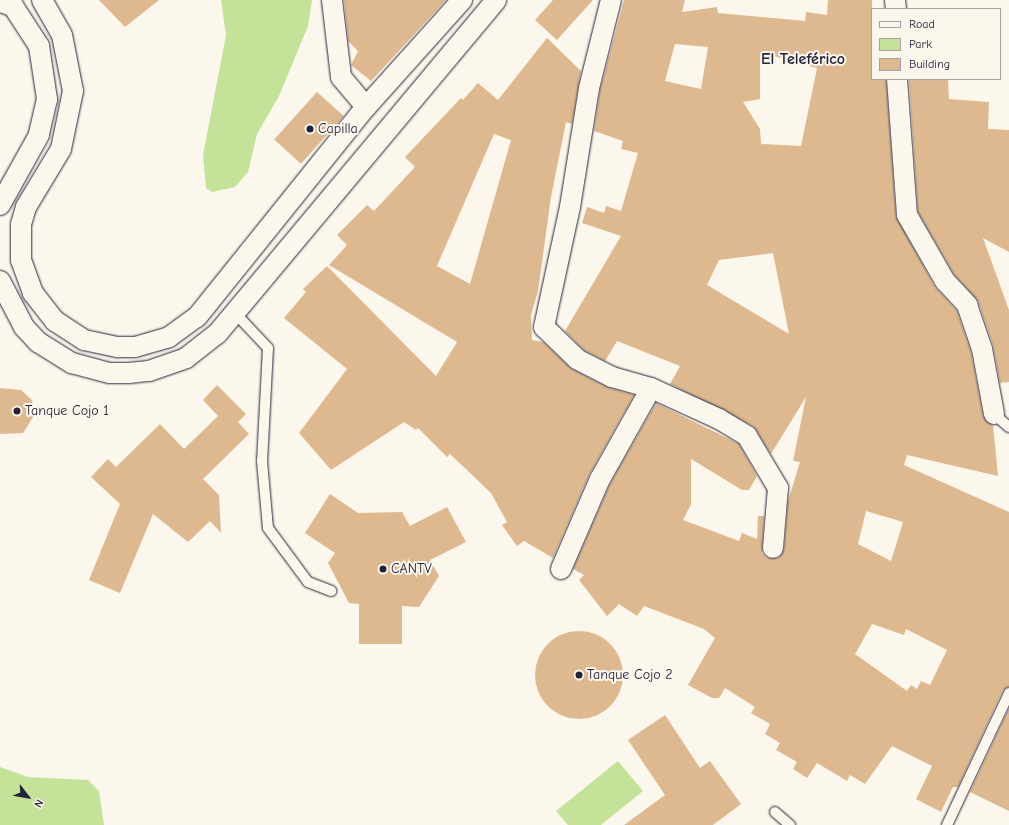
<!DOCTYPE html>
<meta charset="utf-8">
<style>
body{margin:0}
#map{position:relative;width:1009px;height:825px;overflow:hidden;background:#fbf7ec;font-family:"Comic Neue",sans-serif}
div>[style]{position:absolute}
.green>*{inset:0;background:#c5e299}
.building>*{inset:0;background:#deb98f;transform-origin:0 0}
.round{border-radius:50%}
.roads{filter:drop-shadow(0 0 1px #22223b) drop-shadow(0 0 1px #22223b)}
.service>*{height:10px;margin:-5px;padding:0 5px;transform-origin:5px;border-radius:5px;background:#fbf7ec}
.minor>*{height:20px;margin:-10px;padding:0 10px;transform-origin:10px;border-radius:10px;background:#fbf7ec}
.dots>*{width:11px;height:11px;translate:-50% -50%;box-sizing:border-box;border:2px solid #fbf7ec;border-radius:50%}
span{translate:-50% -50%;white-space:nowrap;text-align:center;line-height:1.15;-webkit-text-stroke:4px #fbf7ec;paint-order:stroke}
.poi-label{font-size:14px;color:#22223b}
.left{translate:0 -50%;text-align:left}
.quarter-label{font-size:16px;color:#22223b;font-weight:700}
.legend{position:absolute;left:871px;top:8px;width:130px;height:72px;box-sizing:border-box;background:#fbf7ec;border:1px solid #a4a2a5;margin:0;padding:5px 7px;list-style:none;font-size:12px;color:#22223b}
.legend li{display:flex;align-items:center;gap:8px;height:20px}
.legend b{width:20px;border:1px solid #a4a2a5}
.north{position:absolute;left:8px;top:777px;width:40px;height:40px;-webkit-text-stroke:3px #fbf7ec;paint-order:stroke;rotate:121deg;font-size:11px;font-weight:700;line-height:16px;text-align:center;color:#22223b}
.north::after{content:'';display:block;margin:auto;width:14px;height:18px;background:#22223b;clip-path:polygon(50% 0,100% 100%,50% 72%,0 100%)}
</style>
<div id="map">
<div class="green">
<div style="clip-path:polygon(221px 0,312px 0,308px 26px,279px 96px,257px 134px,248px 172px,235px 187px,212px 192px,206px 188px,203px 155px,226px 35px)"></div>
<div style="clip-path:polygon(618px 761px,643px 791px,601px 825px,568px 825px,556px 811px)"></div>
<div style="clip-path:polygon(0 767px,28px 777px,88px 780px,99px 791px,104px 825px,0 825px)"></div>
</div>
<div class="building">
<div style="clip-path:polygon(99px 0,159px 0,125px 27px)"></div>
<div style="clip-path:polygon(344px 0,446px 0,371px 81px,351px 65px,358px 51px,348px 41px)"></div>
<div style="clip-path:polygon(553px 0,593px 0,557px 40px,535px 20px)"></div>
<div style="clip-path:polygon(evenodd,624px 0,685px 0,682px 12px,717px 7px,718px 13px,805px 21px,806px 12px,827px 15px,828px 0,872px 0,872px 79px,886px 79px,896px 216px,935px 287px,957px 311px,971px 352px,983px 416px,993px 425px,998px 476px,907px 455px,904px 465px,1009px 512px,1009px 687px,1003px 690px,958px 787px,953px 787px,941px 812px,916px 799px,932px 766px,892px 746px,865px 784px,850px 775px,847px 781px,817px 763px,807px 778px,793px 769px,797px 762px,776px 750px,780px 743px,765px 734px,770px 724px,751px 713px,755px 707px,725px 688px,719px 698px,712px 698px,688px 685px,715px 638px,704px 629px,644px 606px,637px 616px,619px 604px,607px 616px,579px 580px,584px 575px,573px 569px,610px 484px,656px 403px,739px 444px,757px 476px,749px 490px,742px 490px,691px 459px,691px 504px,683px 520px,739px 541px,742px 533px,757px 539px,758px 516px,764px 516px,762px 553px,767px 558px,778px 558px,784px 549px,788px 501px,800px 462px,793px 461px,806px 397px,771px 454px,753px 426px,670px 384px,680px 366px,617px 341px,605px 361px,584px 350px,565px 331px,621px 236px,582px 223px,587px 207px,604px 213px,606px 206px,621px 211px,638px 153px,621px 149px,623px 141px,594px 131px,600px 90px,624px 0,675px 44px,708px 47px,701px 89px,665px 81px,675px 44px,624px 0,770px 55px,817px 68px,801px 146px,761px 144px,760px 129px,743px 102px,760px 99px,760px 63px,769px 63px,770px 55px,624px 0,773px 253px,789px 334px,707px 285px,719px 260px,773px 253px,624px 0,866px 511px,903px 522px,891px 561px,858px 544px,866px 511px,624px 0,872px 624px,904px 635px,906px 629px,947px 650px,930px 685px,921px 681px,917px 689px,911px 685px,907px 691px,855px 654px,872px 624px)"></div>
<div style="clip-path:polygon(evenodd,547px 38px,581px 71px,572px 124px,566px 122px,551px 197px,538px 291px,531px 315px,532px 340px,543px 342px,572px 369px,607px 387px,634px 395px,590px 473px,553px 558px,524px 541px,517px 546px,502px 525px,507px 522px,491px 493px,450px 454px,447px 457px,418px 428px,416px 430px,404px 422px,331px 470px,299px 433px,347px 369px,284px 318px,306px 292px,303px 289px,327px 266px,436px 376px,457px 342px,329px 265px,347px 245px,337px 235px,367px 205px,374px 211px,415px 167px,405px 157px,461px 98px,463px 100px,478px 83px,498px 100px,547px 38px,494px 134px,511px 140px,470px 284px,437px 266px,494px 134px)"></div>
<div style="clip-path:polygon(909px 79px,948px 79px,949px 99px,989px 102px,988px 129px,1009px 130px,1009px 252px,983px 238px,1009px 310px,1009px 382px,1000px 383px,993px 345px,978px 301px,954px 274px,918px 212px)"></div>
<div style="left:317px;top:92px;width:36px;height:64px;rotate:42deg"></div>
<div style="clip-path:polygon(217px 385px,246px 414px,238px 422px,249px 434px,203px 479px,219px 495px,221px 533px,210px 521px,188px 542px,153px 514px,120px 593px,89px 580px,120px 504px,91px 477px,108px 459px,116px 467px,160px 424px,184px 449px,218px 416px,203px 400px)"></div>
<div style="clip-path:polygon(0 388px,21px 390px,32px 400px,35px 414px,23px 433px,0 434px)"></div>
<div style="clip-path:polygon(330px 494px,358px 513px,402px 512px,410px 526px,447px 507px,466px 542px,430px 560px,439px 576px,419px 607px,402px 606px,402px 644px,359px 644px,359px 604px,349px 603px,328px 563px,335px 553px,305px 533px)"></div>
<div class="round" style="left:535px;top:631px;width:88px;height:88px"></div>
<div style="clip-path:polygon(1009px 708px,1009px 811px,970px 792px)"></div>
<div style="clip-path:polygon(665px 715px,700px 768px,710px 761px,741px 804px,713px 825px,624px 825px,665px 795px,628px 740px)"></div>
</div>
<div class="roads">
<div class="service">
<div style="left:235px;top:313px;width:48px;rotate:46.7deg"></div>
<div style="left:268px;top:348px;width:113px;rotate:93deg"></div>
<div style="left:262px;top:461px;width:67px;rotate:84.9deg"></div>
<div style="left:268px;top:528px;width:67px;rotate:53.5deg"></div>
<div style="left:308px;top:582px;width:25px;rotate:21deg"></div>
<div style="left:994px;top:414px;width:20px;rotate:41deg"></div>
<div style="left:775px;top:812px;width:20px;rotate:41deg"></div>
<div style="left:947px;top:825px;width:146px;rotate:-64.8deg"></div>
</div>
<div class="minor">
<div style="left:42px;top:0;width:40px;rotate:60.3deg"></div>
<div style="left:62px;top:35px;width:57px;rotate:78.9deg"></div>
<div style="left:73px;top:91px;width:59px;rotate:101.7deg"></div>
<div style="left:61px;top:149px;width:68px;rotate:121.1deg"></div>
<div style="left:26px;top:207px;width:18px;rotate:106deg"></div>
<div style="left:21px;top:224px;width:36px;rotate:90deg"></div>
<div style="left:21px;top:260px;width:35px;rotate:70deg"></div>
<div style="left:33px;top:293px;width:36px;rotate:52deg"></div>
<div style="left:55px;top:321px;width:35px;rotate:33deg"></div>
<div style="left:84px;top:340px;width:35px;rotate:12deg"></div>
<div style="left:118px;top:347px;width:17px"></div>
<div style="left:135px;top:347px;width:35px;rotate:-16deg"></div>
<div style="left:169px;top:337px;width:34px;rotate:-36deg"></div>
<div style="left:197px;top:317px;width:270px;rotate:-51.2deg"></div>
<div style="left:366px;top:107px;width:144px;rotate:-48.1deg"></div>
<div style="left:332px;top:0;width:78px;rotate:83.3deg"></div>
<div style="left:341px;top:77px;width:39px;rotate:50deg"></div>
<div style="left:895px;top:0;width:9px;rotate:84deg"></div>
<div style="left:0;top:2px;width:14px;rotate:17deg"></div>
<div style="left:13px;top:6px;width:48px;rotate:57deg"></div>
<div style="left:39px;top:46px;width:54px;rotate:81.4deg"></div>
<div style="left:47px;top:99px;width:37px;rotate:103deg"></div>
<div style="left:39px;top:135px;width:80px;rotate:119.1deg"></div>
<div style="left:897px;top:79px;width:136px;rotate:85.8deg"></div>
<div style="left:907px;top:215px;width:76px;rotate:60.1deg"></div>
<div style="left:945px;top:281px;width:33px;rotate:47deg"></div>
<div style="left:967px;top:305px;width:46px;rotate:71.2deg"></div>
<div style="left:982px;top:349px;width:66px;rotate:79.5deg"></div>
<div style="left:0;top:281px;width:52px;rotate:62.4deg"></div>
<div style="left:24px;top:327px;width:21px;rotate:47deg"></div>
<div style="left:38px;top:342px;width:40px;rotate:32deg"></div>
<div style="left:72px;top:363px;width:39px;rotate:15deg"></div>
<div style="left:110px;top:373px;width:19px"></div>
<div style="left:129px;top:373px;width:20px;rotate:-6deg"></div>
<div style="left:149px;top:371px;width:39px;rotate:-19deg"></div>
<div style="left:186px;top:358px;width:39px;rotate:-38deg"></div>
<div style="left:217px;top:334px;width:435px;rotate:-50.1deg"></div>
<div style="left:651px;top:388px;width:75px;rotate:24.5deg"></div>
<div style="left:719px;top:419px;width:33px;rotate:31deg"></div>
<div style="left:747px;top:436px;width:61px;rotate:59.2deg"></div>
<div style="left:778px;top:488px;width:60px;rotate:94.8deg"></div>
<div style="left:561px;top:569px;width:98px;rotate:-66.6deg"></div>
<div style="left:600px;top:479px;width:104px;rotate:-60.7deg"></div>
<div style="left:651px;top:388px;width:41px;rotate:-164.2deg"></div>
<div style="left:612px;top:377px;width:39px;rotate:-153deg"></div>
<div style="left:577px;top:359px;width:46px;rotate:-135.9deg"></div>
<div style="left:544px;top:327px;width:123px;rotate:-77.8deg"></div>
<div style="left:570px;top:207px;width:121px;rotate:-80.9deg"></div>
<div style="left:589px;top:88px;width:91px;rotate:-76deg"></div>
</div>
</div>
<div class="dots">
<div style="left:310px;top:129px;background:#22223b"></div>
<div style="left:17px;top:411px;background:#22223b"></div>
<div style="left:383px;top:569px;background:#22223b"></div>
<div style="left:579px;top:675px;background:#22223b"></div>
</div>
<div class="poi-label">
<span class="left" style="left:318px;top:129px">Capilla</span>
<span class="left" style="left:25px;top:411px">Tanque Cojo 1</span>
<span class="left" style="left:391px;top:569px">CANTV</span>
<span class="left" style="left:587px;top:675px">Tanque Cojo 2</span>
</div>
<div class="quarter-label">
<span style="left:803px;top:59px">El Teleférico</span>
</div>
<ul class="legend">
<li><b style="height:5px;background:#fbf7ec"></b>Road</li>
<li><b style="height:11px;background:#c5e299"></b>Park</li>
<li><b style="height:11px;background:#deb98f"></b>Building</li>
</ul>
<div class="north">N</div>
</div>
